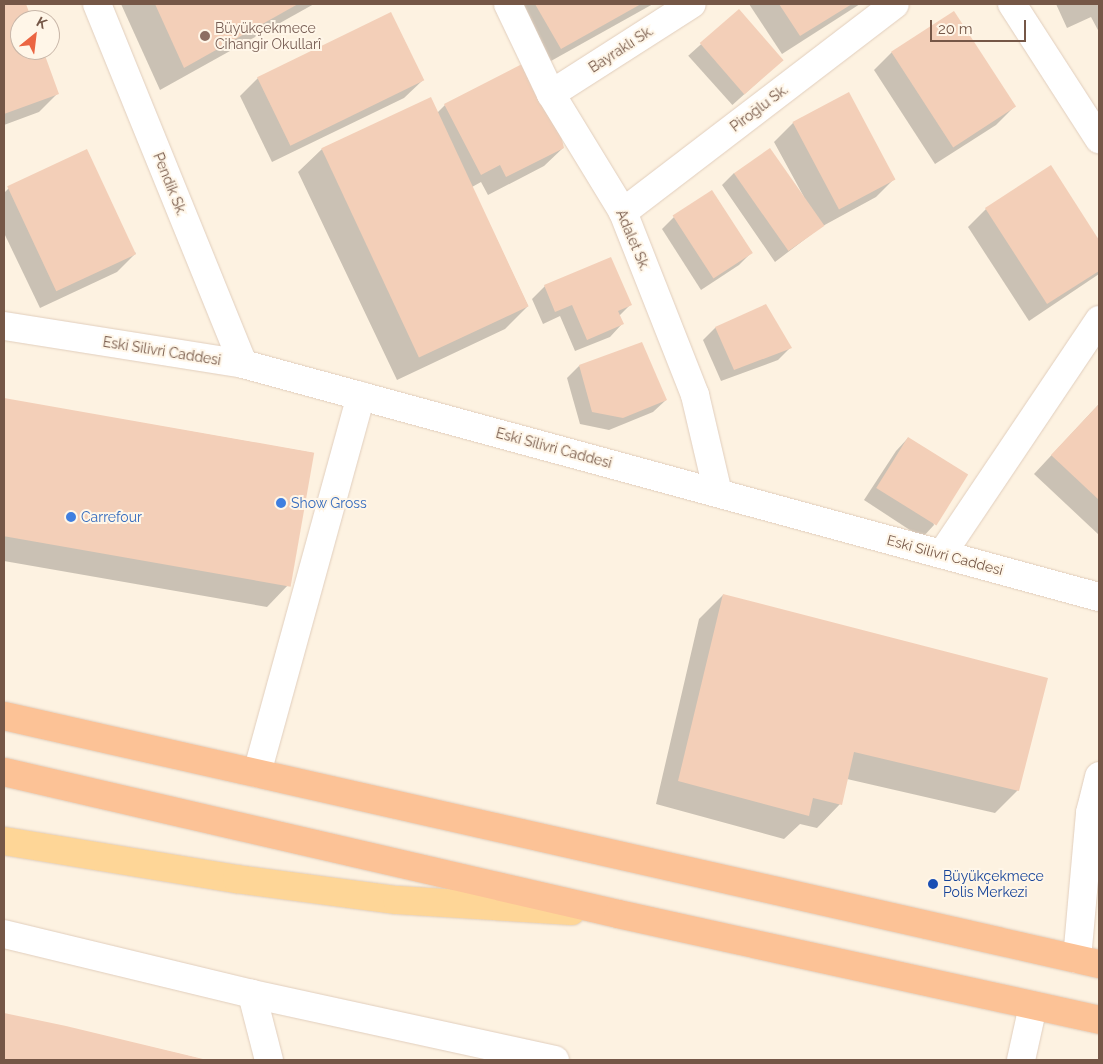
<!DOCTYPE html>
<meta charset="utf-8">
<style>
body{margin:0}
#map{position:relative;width:1103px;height:1064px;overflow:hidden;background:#fdf2e1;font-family:Raleway,sans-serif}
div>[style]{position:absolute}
.shadow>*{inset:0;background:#0003;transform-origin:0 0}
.building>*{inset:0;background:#f3cfb8;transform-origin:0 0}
.roads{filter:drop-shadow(0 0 1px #e1cebd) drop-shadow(0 0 1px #e1cebd)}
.minor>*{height:28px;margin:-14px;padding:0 14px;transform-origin:14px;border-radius:14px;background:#fff}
.secondary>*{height:28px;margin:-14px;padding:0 14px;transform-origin:14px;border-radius:14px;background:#fff}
.primary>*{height:28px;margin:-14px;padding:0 14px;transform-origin:14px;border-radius:14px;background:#fed697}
.trunk>*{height:28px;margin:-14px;padding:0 14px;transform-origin:14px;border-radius:14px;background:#fcc296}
.dots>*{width:14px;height:14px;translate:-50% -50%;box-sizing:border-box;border:2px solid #fff6e8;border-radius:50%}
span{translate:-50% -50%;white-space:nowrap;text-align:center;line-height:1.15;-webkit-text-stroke:4px #fff6e8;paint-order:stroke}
.education-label{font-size:14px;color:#785e54}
.left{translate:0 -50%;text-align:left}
.street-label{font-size:14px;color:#755747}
.shop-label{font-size:14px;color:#366cbe}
.transit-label{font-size:14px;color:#164399}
.frame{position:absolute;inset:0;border:5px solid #755747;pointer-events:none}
.north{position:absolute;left:10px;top:10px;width:50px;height:50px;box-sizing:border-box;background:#fff6e8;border:1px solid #c8b6a8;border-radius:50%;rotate:29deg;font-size:14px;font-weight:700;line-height:20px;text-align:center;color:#755747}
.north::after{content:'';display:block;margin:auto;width:18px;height:22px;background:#eb6542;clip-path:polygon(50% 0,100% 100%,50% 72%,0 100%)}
.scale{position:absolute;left:930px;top:20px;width:96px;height:22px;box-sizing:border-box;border:2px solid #755747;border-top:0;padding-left:6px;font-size:15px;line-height:18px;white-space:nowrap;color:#755747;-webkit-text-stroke:4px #fff6e8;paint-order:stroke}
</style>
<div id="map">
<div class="shadow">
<div style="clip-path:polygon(4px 4px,25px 4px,30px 20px,20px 20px,20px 50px,41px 50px,57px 94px,39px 112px,4px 125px)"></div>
<div style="clip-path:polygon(121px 4px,314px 4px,160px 90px)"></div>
<div style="clip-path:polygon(511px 4px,653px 4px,542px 66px)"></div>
<div style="clip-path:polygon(749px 4px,860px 4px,782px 54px)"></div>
<div style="clip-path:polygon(1056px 4px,1099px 4px,1099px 32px,1091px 17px,1067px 28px)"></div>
<div style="left:738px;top:11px;width:66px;height:67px;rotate:48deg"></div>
<div style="clip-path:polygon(892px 52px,1014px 107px,996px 125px,935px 164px,874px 70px)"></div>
<div style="clip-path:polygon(258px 78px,423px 80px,404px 98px,272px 162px,240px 96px)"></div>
<div style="clip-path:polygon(848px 94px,894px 179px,876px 197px,821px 227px,775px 262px,722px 185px,734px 173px,804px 197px,774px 142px,793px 123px)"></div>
<div style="clip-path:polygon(445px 105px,563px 148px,544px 166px,488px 195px,481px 182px,472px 187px,528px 306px,505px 329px,397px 380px,298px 172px,322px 149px,437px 113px)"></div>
<div style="clip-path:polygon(1051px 167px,1099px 243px,1099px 274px,1029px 321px,968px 227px,986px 209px)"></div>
<div style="clip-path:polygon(9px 188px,136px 253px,117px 272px,40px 308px,4px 233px,4px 193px)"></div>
<div style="clip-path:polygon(674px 217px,752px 252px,739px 265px,701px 290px,662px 229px)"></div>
<div style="clip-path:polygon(545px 286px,630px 305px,619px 316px,622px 324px,610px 337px,575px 351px,560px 316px,543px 324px,532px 299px)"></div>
<div style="clip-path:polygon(765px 306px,790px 348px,778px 360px,721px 381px,703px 340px,715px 328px)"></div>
<div style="clip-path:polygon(579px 366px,666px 400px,653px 412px,609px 430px,580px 424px,567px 378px)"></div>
<div style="clip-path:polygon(4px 399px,313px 453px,290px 583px,267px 607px,4px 561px)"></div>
<div style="clip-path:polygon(1099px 404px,1099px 535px,1034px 474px)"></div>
<div style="clip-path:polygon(908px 438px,934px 525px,922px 538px,864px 500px,896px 451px)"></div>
<div style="clip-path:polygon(723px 595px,1018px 790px,995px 813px,847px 779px,840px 804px,817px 828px,800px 824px,784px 839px,656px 804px,699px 619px)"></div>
<div style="clip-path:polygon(4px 1014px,66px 1027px,205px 1060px,4px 1060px)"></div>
</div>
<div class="building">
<div style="clip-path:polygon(4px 4px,26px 4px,32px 20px,20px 20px,20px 50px,43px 50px,59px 94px,4px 114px)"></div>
<div style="clip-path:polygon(155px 4px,298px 4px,184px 68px)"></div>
<div style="clip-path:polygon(535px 4px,641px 4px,561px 49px)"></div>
<div style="clip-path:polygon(779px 4px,852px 4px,800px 36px)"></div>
<div style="left:739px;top:9px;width:68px;height:52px;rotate:49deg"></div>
<div style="left:954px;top:11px;width:114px;height:75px;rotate:57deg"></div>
<div style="left:391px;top:12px;width:76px;height:149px;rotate:64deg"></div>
<div style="clip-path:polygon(522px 64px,551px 94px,564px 148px,506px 177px,500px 165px,481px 175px,444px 104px)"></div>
<div style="left:849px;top:92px;width:99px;height:64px;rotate:62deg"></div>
<div style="left:431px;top:97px;width:231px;height:121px;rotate:65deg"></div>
<div style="left:770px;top:148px;width:95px;height:44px;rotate:55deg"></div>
<div style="left:87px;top:149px;width:116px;height:88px;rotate:65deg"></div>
<div style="clip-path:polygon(1051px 165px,1099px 240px,1099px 271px,1047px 304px,985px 208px)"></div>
<div style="left:712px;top:190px;width:75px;height:47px;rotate:57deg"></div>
<div style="clip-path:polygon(611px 257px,632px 305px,618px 311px,624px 324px,587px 340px,572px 305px,555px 312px,544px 285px)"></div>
<div style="clip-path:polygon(766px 304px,792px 348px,734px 370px,715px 327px)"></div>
<div style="clip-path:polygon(642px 342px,667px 400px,623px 418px,592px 412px,579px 365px)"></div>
<div style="left:4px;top:398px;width:315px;height:136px;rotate:10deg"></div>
<div style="clip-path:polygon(1099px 404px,1099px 500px,1051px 455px)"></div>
<div style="left:908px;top:437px;width:71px;height:60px;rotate:32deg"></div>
<div style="clip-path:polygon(723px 594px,1048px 678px,1019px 791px,854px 752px,842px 805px,813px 798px,809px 816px,678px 781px)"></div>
<div style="clip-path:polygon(4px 1013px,66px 1026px,207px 1060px,4px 1060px)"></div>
</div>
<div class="roads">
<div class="minor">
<div style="left:97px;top:4px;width:388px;rotate:67.9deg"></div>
<div style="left:508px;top:4px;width:100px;rotate:64.5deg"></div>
<div style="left:551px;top:94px;width:138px;rotate:58.6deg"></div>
<div style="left:623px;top:212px;width:197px;rotate:68.5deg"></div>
<div style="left:695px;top:395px;width:101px;rotate:76.8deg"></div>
<div style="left:1012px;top:4px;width:161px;rotate:57.2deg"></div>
<div style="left:551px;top:94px;width:167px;rotate:-32.6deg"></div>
<div style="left:623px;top:212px;width:342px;rotate:-37.4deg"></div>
<div style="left:942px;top:554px;width:282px;rotate:-56.1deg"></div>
<div style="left:257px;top:773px;width:391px;rotate:-74.6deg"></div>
<div style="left:1077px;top:959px;width:147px;rotate:-84.9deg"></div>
<div style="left:1090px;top:813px;width:38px;rotate:-76deg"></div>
<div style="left:252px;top:994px;width:68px;rotate:75.6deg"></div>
</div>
<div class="secondary">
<div style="left:4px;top:326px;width:242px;rotate:9deg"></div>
<div style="left:243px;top:364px;width:887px;rotate:15.23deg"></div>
<div style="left:4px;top:934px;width:255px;rotate:13.6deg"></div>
<div style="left:252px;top:994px;width:310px;rotate:12.3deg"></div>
<div style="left:1021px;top:1060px;width:55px;rotate:-77.5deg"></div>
</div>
<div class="primary">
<div style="left:4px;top:841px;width:236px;rotate:9.3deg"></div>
<div style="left:237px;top:879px;width:161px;rotate:7.5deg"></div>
<div style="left:397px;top:900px;width:175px;rotate:3.6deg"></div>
</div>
<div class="trunk">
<div style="left:4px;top:716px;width:1123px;rotate:12.76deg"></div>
<div style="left:4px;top:772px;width:630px;rotate:13.02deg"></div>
<div style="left:618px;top:914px;width:493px;rotate:12.4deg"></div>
</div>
</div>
<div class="dots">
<div style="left:205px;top:36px;background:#8d6e63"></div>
<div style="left:281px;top:503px;background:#3f7fe0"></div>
<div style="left:71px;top:517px;background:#3f7fe0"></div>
<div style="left:933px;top:884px;background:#1a4fb4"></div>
</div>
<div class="education-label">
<span class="left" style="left:215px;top:36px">Büyükçekmece<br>Cihangir Okullarî</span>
</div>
<div class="street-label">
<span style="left:621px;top:49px;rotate:-33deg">Bayraklı Sk.</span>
<span style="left:759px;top:108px;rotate:-37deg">Piroğlu Sk.</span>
<span style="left:170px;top:184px;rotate:68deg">Pendik Sk.</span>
<span style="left:633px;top:240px;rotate:67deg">Adalet Sk.</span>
<span style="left:162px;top:351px;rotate:9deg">Eski Silivri Caddesi</span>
<span style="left:554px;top:448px;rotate:15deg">Eski Silivri Caddesi</span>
<span style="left:945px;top:555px;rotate:15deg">Eski Silivri Caddesi</span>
</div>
<div class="shop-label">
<span class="left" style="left:291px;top:503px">Show Gross</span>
<span class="left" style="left:81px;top:517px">Carrefour</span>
</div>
<div class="transit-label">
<span class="left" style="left:943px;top:884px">Büyükçekmece<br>Polis Merkezi</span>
</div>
<div class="frame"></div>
<div class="north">K</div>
<div class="scale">20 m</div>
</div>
